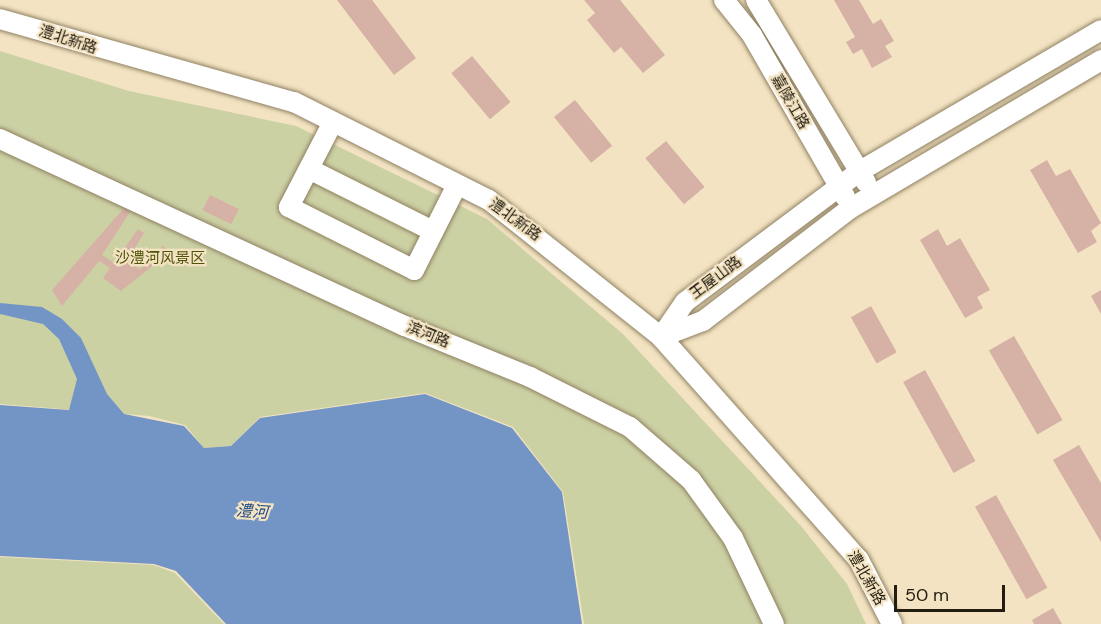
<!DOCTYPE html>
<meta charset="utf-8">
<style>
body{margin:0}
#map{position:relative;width:1101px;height:624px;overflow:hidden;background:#f3e3c2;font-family:"DM Sans","Noto Sans SC",sans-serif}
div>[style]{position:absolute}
.green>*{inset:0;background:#ccd1a4}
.water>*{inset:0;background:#7295c6}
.building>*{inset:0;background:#d6b1a5;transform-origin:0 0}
.roads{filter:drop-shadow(0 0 2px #8f8163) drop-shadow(0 0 2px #8f8163)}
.minor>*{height:20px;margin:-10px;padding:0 10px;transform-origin:10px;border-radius:10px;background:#fff}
span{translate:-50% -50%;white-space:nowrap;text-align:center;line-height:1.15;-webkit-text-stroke:4.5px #f3e3c2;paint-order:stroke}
.street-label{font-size:15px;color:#231d11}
.park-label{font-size:15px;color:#50540a}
.water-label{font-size:16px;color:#1a4885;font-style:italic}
.scale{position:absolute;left:894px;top:585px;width:111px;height:27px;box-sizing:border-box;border:3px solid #231d11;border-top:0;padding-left:8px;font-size:18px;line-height:21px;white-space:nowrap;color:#231d11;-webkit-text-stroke:4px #f3e3c2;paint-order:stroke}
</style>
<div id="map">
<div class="green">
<div style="clip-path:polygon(0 51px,129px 91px,296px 126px,487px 219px,623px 334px,801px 526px,847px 584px,866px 624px,584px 624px,563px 492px,513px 427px,425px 393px,260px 417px,231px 446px,204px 448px,185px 425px,149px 416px,0 404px)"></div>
<div style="clip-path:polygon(0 557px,154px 565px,175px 573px,224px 624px,0 624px)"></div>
</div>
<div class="water">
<div style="clip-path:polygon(0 303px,42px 307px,62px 319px,81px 338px,107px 394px,124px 414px,184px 426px,204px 448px,231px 446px,260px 418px,425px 394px,512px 428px,562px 492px,582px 624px,226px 624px,176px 571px,154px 564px,0 556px,0 405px,69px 410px,77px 379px,59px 339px,43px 324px,0 314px)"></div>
</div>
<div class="building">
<div style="clip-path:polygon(337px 0,372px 0,416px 58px,394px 75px)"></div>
<div style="clip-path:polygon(584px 0,620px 0,665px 55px,643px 73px,621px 47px,614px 53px,587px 20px,595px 13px)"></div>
<div style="clip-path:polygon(834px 0,859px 0,873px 24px,881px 19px,894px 41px,885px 46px,892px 57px,872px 68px,862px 49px,853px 54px,846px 42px,855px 37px)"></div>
<div style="left:472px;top:56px;width:60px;height:27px;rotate:50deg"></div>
<div style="left:575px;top:100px;width:59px;height:27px;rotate:51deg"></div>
<div style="left:666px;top:141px;width:60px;height:27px;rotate:50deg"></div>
<div style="clip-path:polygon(1047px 160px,1056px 176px,1070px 169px,1101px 223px,1091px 231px,1097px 242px,1078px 253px,1030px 170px)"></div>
<div style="left:210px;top:195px;width:32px;height:17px;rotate:26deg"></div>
<div style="clip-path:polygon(124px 208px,130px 212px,102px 255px,114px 263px,138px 229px,144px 233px,127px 261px,140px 269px,163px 246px,170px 252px,121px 291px,103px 278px,110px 268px,99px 261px,62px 306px,52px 290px)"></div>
<div style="clip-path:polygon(938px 229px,947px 246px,960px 238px,990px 290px,977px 297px,983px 308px,965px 318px,920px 240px)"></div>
<div style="clip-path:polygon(1101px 290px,1101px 314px,1091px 296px)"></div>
<div style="left:871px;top:306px;width:53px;height:23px;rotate:61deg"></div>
<div style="left:1014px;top:336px;width:97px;height:29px;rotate:60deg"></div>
<div style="left:925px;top:370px;width:104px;height:25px;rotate:61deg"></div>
<div style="clip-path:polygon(1079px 445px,1101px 483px,1101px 542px,1053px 460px)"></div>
<div style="left:996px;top:495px;width:106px;height:24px;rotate:61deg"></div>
<div style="clip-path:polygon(1053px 608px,1062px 624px,1034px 624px,1032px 620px)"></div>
</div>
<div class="roads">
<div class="minor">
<div style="left:724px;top:0;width:45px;rotate:51.3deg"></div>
<div style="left:752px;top:35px;width:187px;rotate:60.1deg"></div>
<div style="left:756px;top:0;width:213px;rotate:58.9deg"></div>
<div style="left:0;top:19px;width:305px;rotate:15.8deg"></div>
<div style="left:294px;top:102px;width:218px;rotate:26.7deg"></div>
<div style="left:489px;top:200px;width:220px;rotate:38.5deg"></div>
<div style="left:661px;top:337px;width:298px;rotate:48.4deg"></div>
<div style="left:859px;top:560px;width:72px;rotate:62.7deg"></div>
<div style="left:333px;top:122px;width:96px;rotate:117.4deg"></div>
<div style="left:289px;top:207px;width:140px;rotate:26.7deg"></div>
<div style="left:414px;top:270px;width:95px;rotate:-63.2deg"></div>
<div style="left:0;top:139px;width:446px;rotate:24.8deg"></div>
<div style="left:405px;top:326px;width:135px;rotate:22.2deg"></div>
<div style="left:530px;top:377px;width:112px;rotate:26.6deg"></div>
<div style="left:630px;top:427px;width:81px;rotate:41deg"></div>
<div style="left:691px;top:480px;width:72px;rotate:54.1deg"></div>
<div style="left:733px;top:538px;width:95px;rotate:64.5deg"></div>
<div style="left:309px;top:169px;width:139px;rotate:26.6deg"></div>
<div style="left:661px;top:337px;width:42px;rotate:-55.6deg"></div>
<div style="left:685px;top:302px;width:219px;rotate:-36.8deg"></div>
<div style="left:860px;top:171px;width:279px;rotate:-30.3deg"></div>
<div style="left:661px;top:337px;width:45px;rotate:-20.9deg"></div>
<div style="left:703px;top:321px;width:186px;rotate:-37.4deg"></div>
<div style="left:851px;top:208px;width:291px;rotate:-30.6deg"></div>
</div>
</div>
<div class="street-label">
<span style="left:68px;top:40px;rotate:18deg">澧北新路</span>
<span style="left:790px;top:102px;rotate:60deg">嘉陵江路</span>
<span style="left:515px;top:220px;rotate:36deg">澧北新路</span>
<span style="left:716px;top:278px;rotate:-37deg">王屋山路</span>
<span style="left:428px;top:335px;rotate:22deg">滨河路</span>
<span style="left:866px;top:578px;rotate:60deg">澧北新路</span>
</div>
<div class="park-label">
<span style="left:160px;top:259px">沙澧河风景区</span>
</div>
<div class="water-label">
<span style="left:252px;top:512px;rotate:4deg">澧河</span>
</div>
<div class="scale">50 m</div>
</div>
